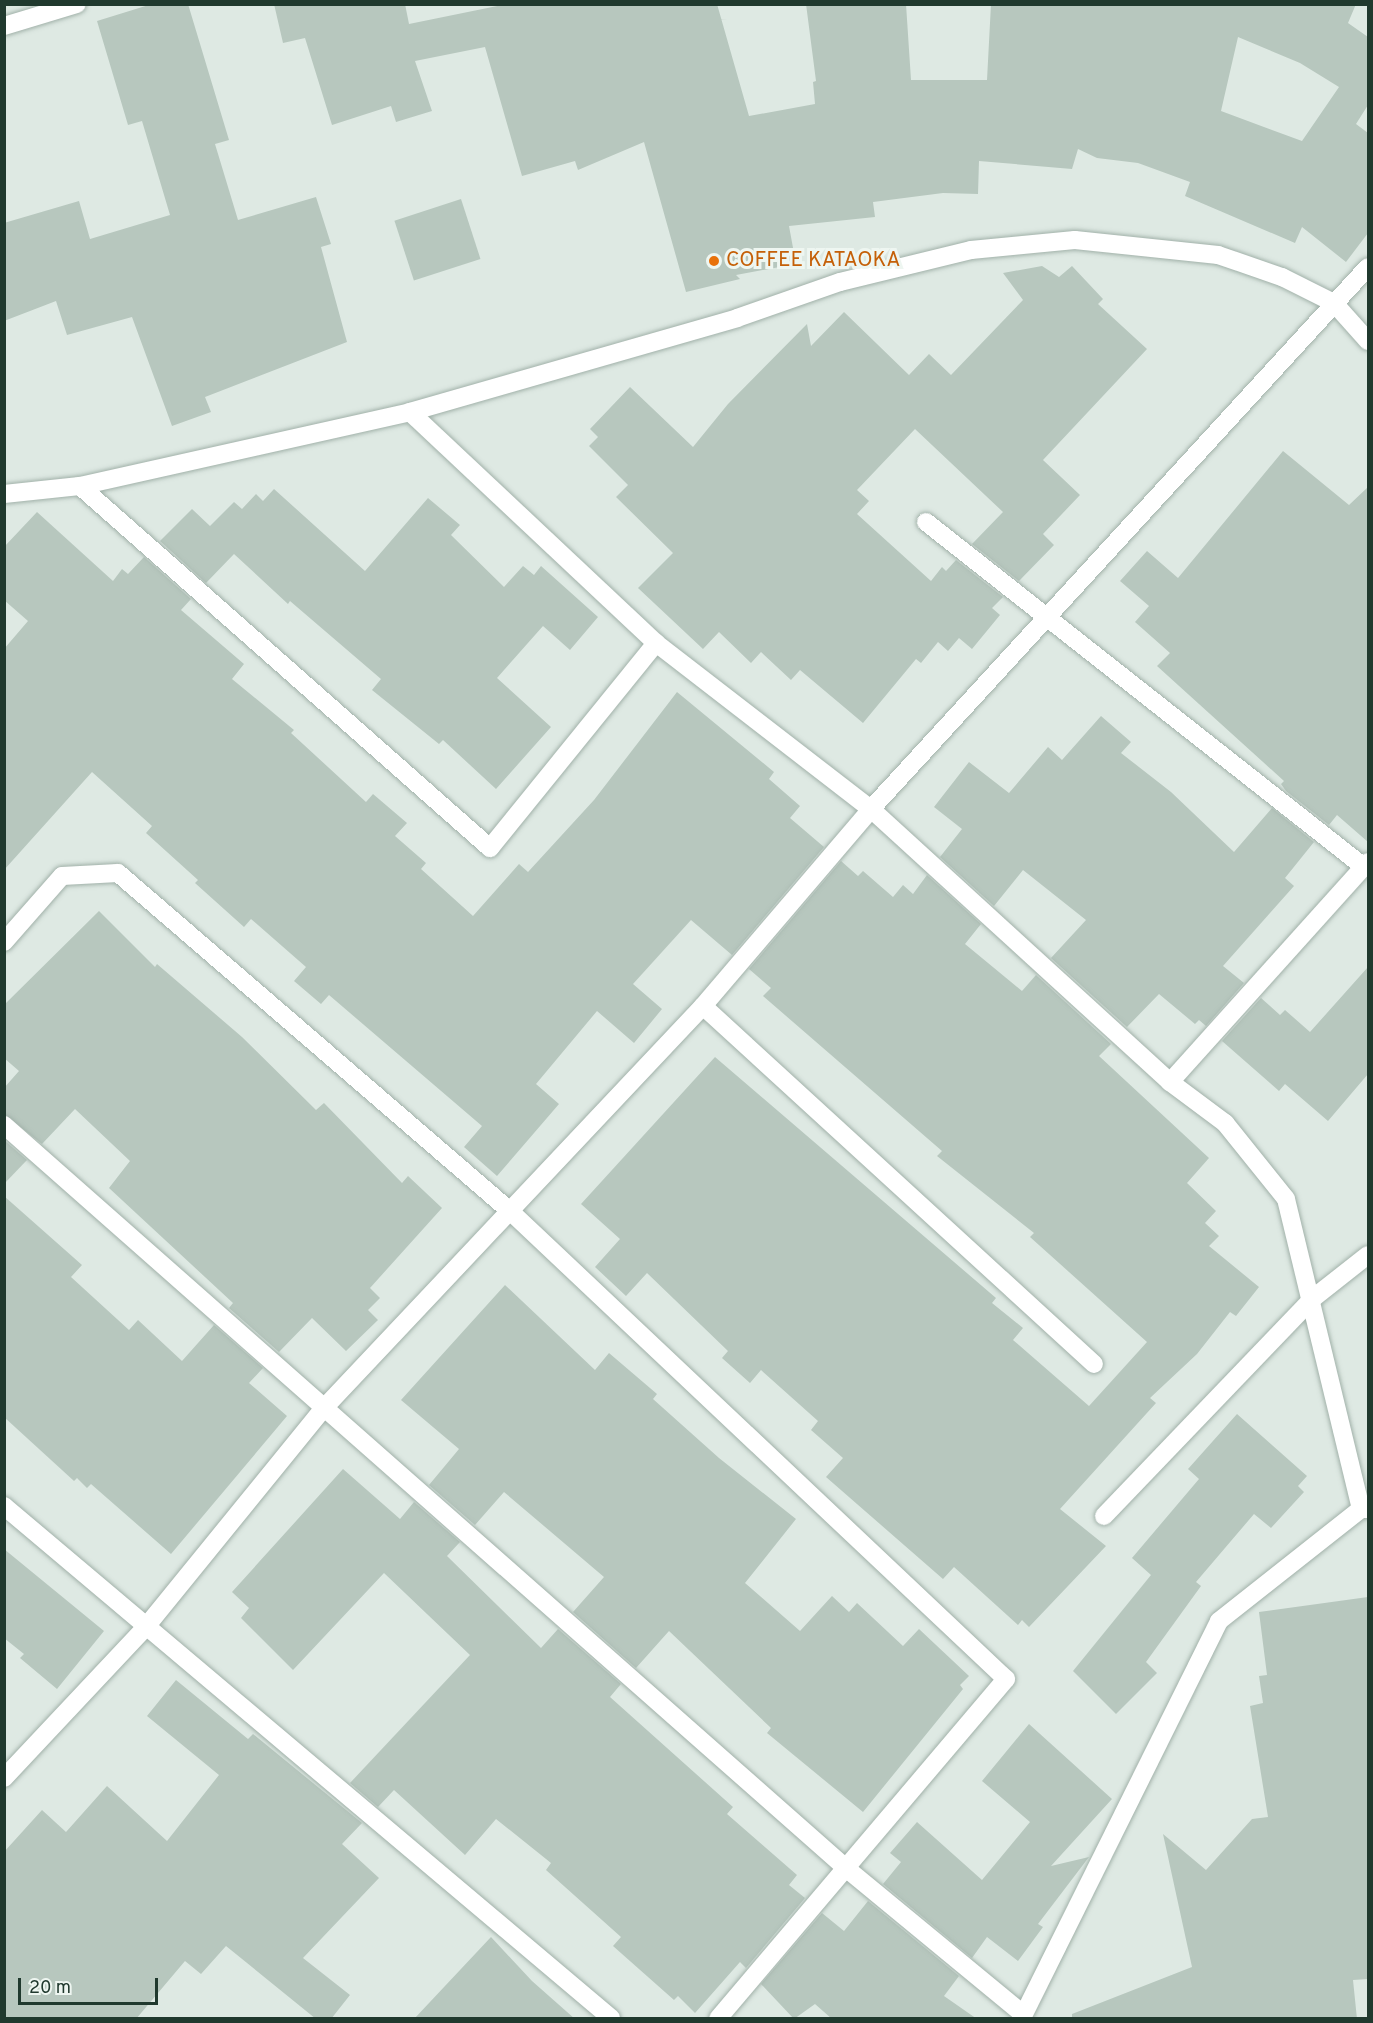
<!DOCTYPE html>
<style>
body{margin:0}
#map{position:relative;width:1373px;height:2023px;overflow:hidden;background:#dee9e3;font-family:Overpass,sans-serif}
div>[style]{position:absolute}
.building>*{inset:0;background:#b7c7be;transform-origin:0 0}
.roads{filter:drop-shadow(0 0 2px #a1b1a9) drop-shadow(0 0 2px #a1b1a9)}
.street>*{height:18px;margin:-9px;padding:0 9px;transform-origin:9px;border-radius:9px;background:#fff}
.dots>*{width:16px;height:16px;translate:-50% -50%;box-sizing:border-box;border:3px solid #eef6f1;border-radius:50%}
span{translate:-50% -50%;white-space:nowrap;text-align:center;line-height:1.15;-webkit-text-stroke:6px #eef6f1;paint-order:stroke}
.food-label{font-size:21px;color:#c56008}
.left{translate:0 -50%;text-align:left}
.frame{position:absolute;inset:0;border:6px solid #20392e;pointer-events:none}
.scale{position:absolute;left:18px;top:1978px;width:140px;height:27px;box-sizing:border-box;border:3px solid #20392e;border-top:0;padding-left:8px;font-size:18px;line-height:21px;white-space:nowrap;color:#20392e;-webkit-text-stroke:4px #eef6f1;paint-order:stroke}
</style>
<div id="map">
<div class="building">
<div style="clip-path:polygon(152px 4px,188px 4px,229px 140px,215px 144px,238px 220px,316px 197px,331px 244px,321px 247px,347px 342px,205px 397px,211px 412px,172px 426px,132px 317px,67px 335px,56px 301px,4px 321px,4px 223px,79px 201px,90px 239px,170px 215px,142px 121px,128px 125px,97px 21px)"></div>
<div style="clip-path:polygon(evenodd,274px 4px,405px 4px,409px 24px,507px 4px,717px 4px,749px 116px,815px 104px,813px 82px,816px 81px,806px 4px,906px 4px,911px 80px,987px 80px,991px 4px,1356px 4px,1348px 23px,1368px 37px,1368px 105px,1356px 124px,1368px 133px,1368px 233px,1346px 262px,1302px 227px,1295px 243px,1185px 196px,1190px 182px,1138px 163px,1097px 158px,1078px 149px,1072px 169px,979px 161px,978px 194px,943px 193px,873px 202px,875px 217px,789px 226px,796px 264px,736px 275px,740px 279px,686px 292px,644px 142px,578px 170px,575px 161px,522px 176px,485px 47px,415px 61px,432px 111px,396px 122px,391px 106px,332px 125px,305px 38px,283px 43px,274px 4px,1238px 37px,1300px 63px,1339px 87px,1302px 141px,1221px 111px,1238px 37px)"></div>
<div style="left:461px;top:199px;width:63px;height:70px;rotate:72deg"></div>
<div style="clip-path:polygon(1042px 266px,1059px 277px,1072px 266px,1103px 299px,1098px 304px,1147px 349px,1043px 460px,1080px 495px,1043px 534px,1054px 545px,1019px 581px,972px 544px,1003px 512px,915px 429px,857px 490px,869px 501px,857px 514px,931px 581px,942px 567px,946px 571px,956px 560px,1003px 597px,992px 608px,1000px 615px,972px 649px,959px 638px,948px 651px,938px 642px,921px 663px,916px 659px,863px 723px,800px 670px,791px 680px,761px 652px,751px 663px,719px 632px,703px 649px,638px 588px,673px 553px,616px 497px,628px 485px,589px 446px,598px 437px,590px 429px,630px 387px,693px 447px,728px 404px,807px 324px,811px 346px,844px 312px,909px 375px,929px 354px,951px 375px,1023px 300px,1003px 273px)"></div>
<div style="clip-path:polygon(1283px 451px,1349px 505px,1368px 487px,1368px 842px,1337px 815px,1329px 825px,1286px 791px,1281px 784px,1284px 781px,1157px 666px,1170px 653px,1135px 622px,1149px 606px,1120px 581px,1147px 551px,1178px 578px)"></div>
<div style="clip-path:polygon(274px 489px,365px 571px,428px 498px,460px 525px,451px 535px,504px 587px,523px 566px,534px 575px,541px 566px,598px 617px,570px 650px,543px 626px,497px 678px,551px 727px,496px 789px,443px 740px,439px 744px,372px 690px,381px 679px,290px 601px,288px 604px,234px 554px,206px 583px,160px 541px,192px 509px,210px 526px,234px 502px,242px 509px,256px 494px,263px 501px)"></div>
<div style="clip-path:polygon(37px 512px,113px 581px,122px 569px,128px 574px,144px 557px,191px 599px,181px 610px,244px 664px,232px 679px,294px 730px,291px 733px,366px 802px,373px 794px,407px 823px,395px 836px,426px 863px,421px 869px,473px 916px,519px 864px,528px 872px,594px 800px,677px 692px,774px 772px,769px 779px,800px 806px,790px 818px,824px 847px,732px 955px,691px 920px,633px 984px,662px 1009px,634px 1043px,597px 1011px,536px 1084px,559px 1104px,497px 1176px,464px 1147px,482px 1126px,329px 995px,321px 1004px,294px 981px,306px 967px,251px 919px,244px 927px,195px 883px,198px 880px,146px 833px,152px 826px,92px 772px,4px 870px,4px 649px,28px 621px,4px 600px,4px 547px)"></div>
<div style="clip-path:polygon(1101px 716px,1131px 742px,1121px 753px,1171px 792px,1234px 852px,1272px 808px,1314px 842px,1285px 878px,1294px 886px,1223px 966px,1244px 983px,1206px 1026px,1199px 1020px,1195px 1024px,1159px 994px,1127px 1027px,1051px 958px,1086px 920px,1023px 870px,994px 906px,940px 857px,962px 829px,934px 807px,969px 762px,1009px 793px,1048px 747px,1062px 760px)"></div>
<div style="clip-path:polygon(841px 861px,858px 876px,863px 871px,893px 897px,903px 885px,913px 894px,927px 875px,981px 924px,965px 944px,1022px 991px,1036px 975px,1111px 1044px,1099px 1056px,1209px 1158px,1187px 1183px,1216px 1211px,1205px 1223px,1219px 1236px,1209px 1246px,1259px 1287px,1236px 1316px,1230px 1312px,1197px 1354px,1150px 1398px,1156px 1403px,1060px 1509px,1106px 1546px,1029px 1627px,1022px 1620px,1018px 1625px,954px 1567px,943px 1579px,826px 1477px,843px 1458px,811px 1430px,818px 1421px,761px 1370px,750px 1383px,722px 1358px,728px 1351px,647px 1273px,626px 1296px,595px 1267px,620px 1239px,581px 1204px,715px 1057px,996px 1298px,992px 1303px,1023px 1328px,1013px 1340px,1089px 1406px,1147px 1342px,1030px 1237px,1034px 1233px,937px 1156px,942px 1151px,763px 996px,771px 988px,749px 969px)"></div>
<div style="clip-path:polygon(99px 911px,155px 967px,157px 964px,242px 1037px,316px 1110px,324px 1103px,402px 1183px,408px 1176px,442px 1208px,370px 1288px,380px 1298px,368px 1310px,378px 1320px,346px 1351px,312px 1318px,279px 1352px,229px 1308px,233px 1303px,109px 1188px,130px 1161px,75px 1109px,42px 1144px,4px 1114px,4px 1088px,19px 1071px,4px 1058px,4px 1005px)"></div>
<div style="clip-path:polygon(1368px 967px,1368px 1074px,1328px 1121px,1285px 1084px,1279px 1091px,1222px 1041px,1261px 998px,1280px 1015px,1285px 1010px,1310px 1032px)"></div>
<div style="clip-path:polygon(4px 1140px,27px 1160px,4px 1184px)"></div>
<div style="clip-path:polygon(4px 1196px,82px 1265px,71px 1277px,129px 1330px,138px 1320px,182px 1361px,214px 1325px,263px 1368px,249px 1383px,287px 1416px,171px 1554px,91px 1484px,87px 1488px,77px 1478px,74px 1481px,4px 1417px)"></div>
<div style="clip-path:polygon(505px 1285px,595px 1370px,609px 1353px,657px 1394px,653px 1399px,719px 1458px,796px 1519px,745px 1583px,800px 1631px,832px 1596px,849px 1612px,857px 1603px,903px 1646px,919px 1629px,969px 1676px,960px 1685px,963px 1689px,863px 1812px,767px 1733px,771px 1728px,669px 1631px,636px 1668px,573px 1612px,604px 1577px,504px 1492px,475px 1525px,429px 1485px,459px 1449px,401px 1400px)"></div>
<div style="clip-path:polygon(1237px 1414px,1307px 1476px,1298px 1486px,1304px 1492px,1271px 1528px,1254px 1514px,1196px 1582px,1201px 1586px,1146px 1662px,1157px 1673px,1116px 1714px,1073px 1671px,1151px 1575px,1132px 1558px,1199px 1479px,1188px 1469px)"></div>
<div style="clip-path:polygon(343px 1469px,400px 1519px,414px 1502px,460px 1542px,447px 1556px,541px 1648px,558px 1629px,621px 1684px,610px 1697px,733px 1807px,727px 1814px,797px 1875px,789px 1885px,805px 1898px,746px 1968px,740px 1962px,695px 2013px,678px 1996px,674px 2000px,613px 1946px,621px 1937px,546px 1870px,551px 1863px,496px 1819px,465px 1855px,394px 1790px,378px 1807px,350px 1783px,470px 1655px,384px 1573px,293px 1670px,241px 1618px,249px 1608px,232px 1592px)"></div>
<div style="clip-path:polygon(4px 1549px,104px 1631px,57px 1689px,20px 1658px,24px 1654px,4px 1638px)"></div>
<div style="clip-path:polygon(1368px 1597px,1368px 1979px,1353px 1980px,1357px 2019px,1072px 2019px,1072px 2014px,1192px 1967px,1163px 1834px,1206px 1870px,1252px 1819px,1268px 1817px,1250px 1706px,1263px 1703px,1259px 1676px,1267px 1675px,1259px 1612px)"></div>
<div style="clip-path:polygon(176px 1680px,248px 1739px,253px 1734px,362px 1823px,342px 1844px,379px 1878px,303px 1958px,350px 1995px,331px 2019px,316px 2019px,226px 1946px,201px 1974px,185px 1961px,136px 2019px,4px 2019px,4px 1852px,42px 1810px,66px 1832px,107px 1786px,167px 1841px,219px 1775px,147px 1716px)"></div>
<div style="clip-path:polygon(1029px 1724px,1112px 1799px,1051px 1866px,1089px 1857px,1038px 1924px,1043px 1927px,1018px 1961px,987px 1937px,972px 1958px,883px 1884px,901px 1862px,890px 1853px,917px 1822px,982px 1880px,1030px 1822px,982px 1781px)"></div>
<div style="clip-path:polygon(868px 1901px,959px 1976px,944px 1996px,977px 2019px,832px 2019px,815px 2004px,794px 2019px,761px 1984px,822px 1913px,844px 1931px)"></div>
<div style="clip-path:polygon(491px 1937px,532px 1981px,575px 2019px,414px 2019px)"></div>
</div>
<div class="roads">
<div class="street">
<div style="left:4px;top:26px;width:76px;rotate:-16.8deg"></div>
<div style="left:410px;top:412px;width:337px;rotate:43.2deg"></div>
<div style="left:656px;top:643px;width:272px;rotate:37.7deg"></div>
<div style="left:871px;top:809px;width:405px;rotate:42.4deg"></div>
<div style="left:1170px;top:1082px;width:69px;rotate:36.7deg"></div>
<div style="left:1225px;top:1123px;width:97px;rotate:51.2deg"></div>
<div style="left:1286px;top:1199px;width:319px;rotate:76.4deg"></div>
<div style="left:80px;top:486px;width:547px;rotate:41.44deg"></div>
<div style="left:490px;top:848px;width:264px;rotate:-51deg"></div>
<div style="left:4px;top:494px;width:76px;rotate:-6deg"></div>
<div style="left:80px;top:486px;width:338px;rotate:-12.6deg"></div>
<div style="left:410px;top:412px;width:340px;rotate:-16deg"></div>
<div style="left:737px;top:318px;width:109px;rotate:-19.3deg"></div>
<div style="left:840px;top:282px;width:135px;rotate:-13.7deg"></div>
<div style="left:971px;top:250px;width:104px;rotate:-5.5deg"></div>
<div style="left:1075px;top:240px;width:144px;rotate:6deg"></div>
<div style="left:1218px;top:255px;width:68px;rotate:19deg"></div>
<div style="left:1282px;top:277px;width:58px;rotate:26.6deg"></div>
<div style="left:1334px;top:303px;width:51px;rotate:48.2deg"></div>
<div style="left:926px;top:522px;width:558px;rotate:38.23deg"></div>
<div style="left:4px;top:942px;width:88px;rotate:-48.7deg"></div>
<div style="left:62px;top:876px;width:56px;rotate:-3.1deg"></div>
<div style="left:118px;top:873px;width:518px;rotate:40.77deg"></div>
<div style="left:510px;top:1211px;width:682px;rotate:43.34deg"></div>
<div style="left:1006px;top:1679px;width:445px;rotate:130.3deg"></div>
<div style="left:703px;top:1006px;width:530px;rotate:42.48deg"></div>
<div style="left:1170px;top:1082px;width:296px;rotate:-48deg"></div>
<div style="left:4px;top:1125px;width:1124px;rotate:41.43deg"></div>
<div style="left:847px;top:1869px;width:228px;rotate:39.5deg"></div>
<div style="left:4px;top:1506px;width:794px;rotate:40.15deg"></div>
<div style="left:1104px;top:1516px;width:301px;rotate:-46.2deg"></div>
<div style="left:1312px;top:1299px;width:71px;rotate:-38.2deg"></div>
<div style="left:4px;top:1778px;width:206px;rotate:-46.8deg"></div>
<div style="left:145px;top:1628px;width:284px;rotate:-50.9deg"></div>
<div style="left:324px;top:1408px;width:552px;rotate:-46.69deg"></div>
<div style="left:703px;top:1006px;width:259px;rotate:-49.5deg"></div>
<div style="left:871px;top:809px;width:735px;rotate:-47.48deg"></div>
<div style="left:1022px;top:2018px;width:443px;rotate:-63.6deg"></div>
<div style="left:1219px;top:1621px;width:181px;rotate:-38.3deg"></div>
<div style="left:1361px;top:1509px;width:7px"></div>
</div>
</div>
<div class="dots">
<div style="left:714px;top:261px;background:#e8710a"></div>
</div>
<div class="food-label">
<span class="left" style="left:726px;top:261px">COFFEE KATAOKA</span>
</div>
<div class="frame"></div>
<div class="scale">20 m</div>
</div>
